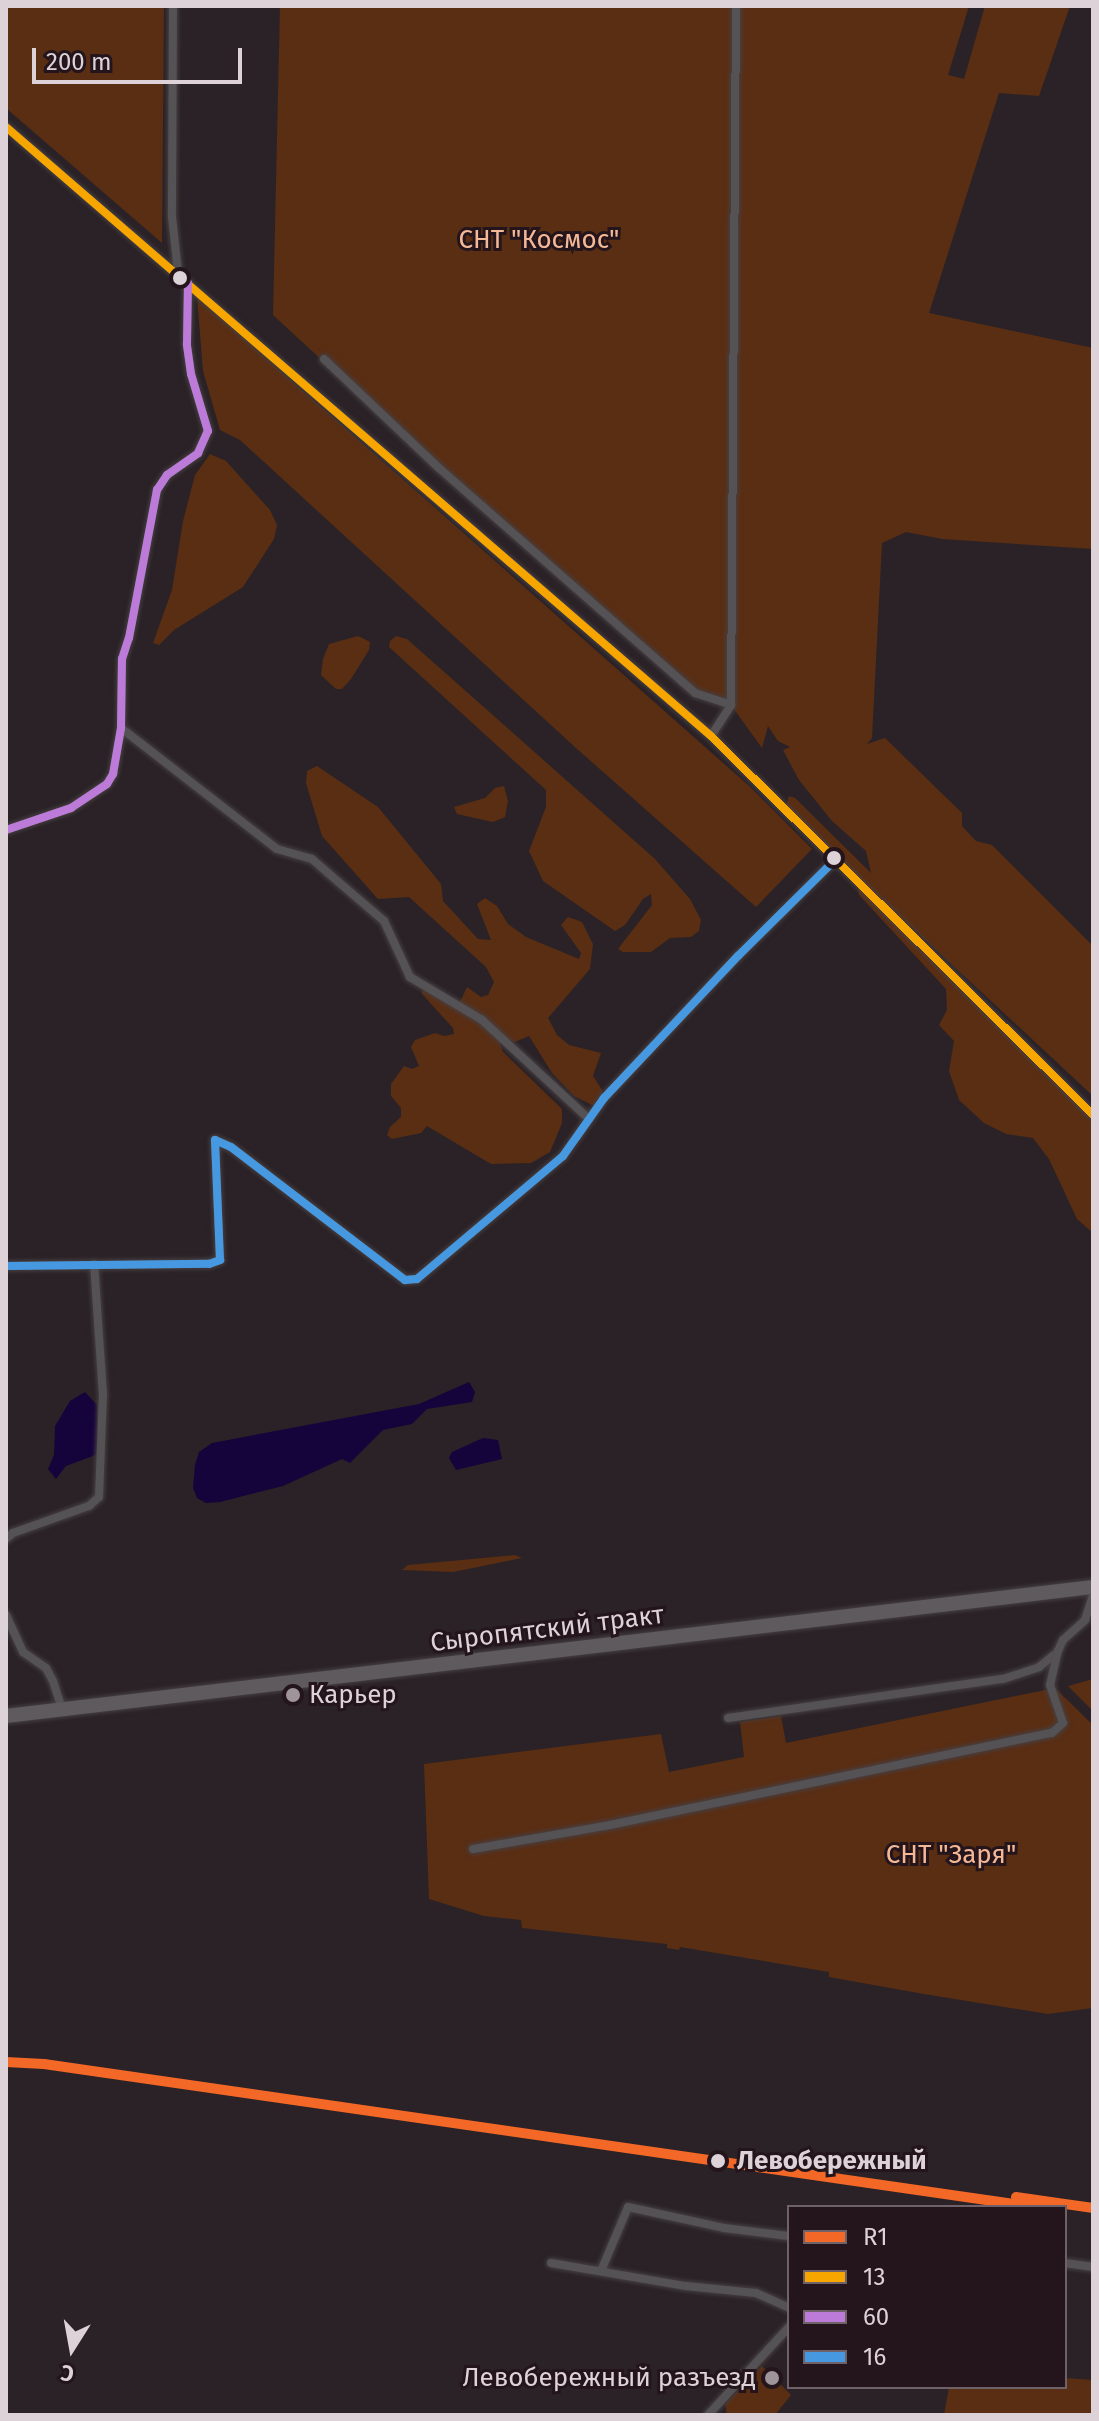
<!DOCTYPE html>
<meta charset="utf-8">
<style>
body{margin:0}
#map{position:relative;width:1099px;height:2421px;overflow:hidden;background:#2a2226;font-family:"Fira Sans",sans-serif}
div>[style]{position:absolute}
.green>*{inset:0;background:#5a2e13}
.water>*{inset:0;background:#15033b}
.roads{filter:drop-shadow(0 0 2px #463f42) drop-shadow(0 0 2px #463f42)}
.minor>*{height:8px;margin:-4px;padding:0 4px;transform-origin:4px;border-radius:4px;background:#545254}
.primary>*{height:14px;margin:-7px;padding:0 7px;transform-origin:7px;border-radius:7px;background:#5e5a5d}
.bus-1>*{height:8px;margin:-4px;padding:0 4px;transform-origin:4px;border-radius:4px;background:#f7a600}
.bus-2>*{height:8px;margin:-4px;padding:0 4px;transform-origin:4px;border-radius:4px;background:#bd7bd9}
.bus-3>*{height:8px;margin:-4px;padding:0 4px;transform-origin:4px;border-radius:4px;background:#4699e1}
.rail-1>*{height:10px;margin:-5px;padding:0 5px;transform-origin:5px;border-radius:5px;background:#f36827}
.dots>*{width:22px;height:22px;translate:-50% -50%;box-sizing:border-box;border:4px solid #24151c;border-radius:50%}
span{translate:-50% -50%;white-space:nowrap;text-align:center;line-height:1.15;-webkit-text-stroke:6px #24151c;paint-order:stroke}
.park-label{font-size:26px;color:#f4b897}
.street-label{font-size:26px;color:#ddd2d7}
.poi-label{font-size:26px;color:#ddd2d7}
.left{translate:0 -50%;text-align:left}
.right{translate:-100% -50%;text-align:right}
.stop-label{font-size:26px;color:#ddd2d7;font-weight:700}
.frame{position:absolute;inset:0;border:8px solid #ddd2d7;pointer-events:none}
.legend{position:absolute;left:787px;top:2205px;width:280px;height:184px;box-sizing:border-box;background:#24151c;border:2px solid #6e6167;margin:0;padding:10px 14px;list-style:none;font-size:24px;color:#ddd2d7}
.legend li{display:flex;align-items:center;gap:16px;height:40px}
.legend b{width:40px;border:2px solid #6e6167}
.north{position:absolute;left:32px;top:2309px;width:80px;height:80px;-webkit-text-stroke:6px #24151c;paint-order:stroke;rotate:191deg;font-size:22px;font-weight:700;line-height:32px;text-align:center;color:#ddd2d7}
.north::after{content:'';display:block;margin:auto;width:28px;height:36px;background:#ddd2d7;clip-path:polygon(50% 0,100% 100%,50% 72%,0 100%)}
.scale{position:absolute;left:32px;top:48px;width:210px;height:36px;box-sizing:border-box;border:4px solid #ddd2d7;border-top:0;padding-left:10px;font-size:24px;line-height:28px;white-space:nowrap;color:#ddd2d7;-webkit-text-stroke:6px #24151c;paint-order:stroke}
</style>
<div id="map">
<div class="green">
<div style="clip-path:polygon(6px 6px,164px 6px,162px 243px,6px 108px)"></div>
<div style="clip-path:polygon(280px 6px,969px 6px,948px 75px,964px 79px,985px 6px,1070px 6px,1039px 96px,999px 93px,929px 313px,1093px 348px,1093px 549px,942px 539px,906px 532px,882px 543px,872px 738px,867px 744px,885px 738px,962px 813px,962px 826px,976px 841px,992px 845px,1093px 946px,1093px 1096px,833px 854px,786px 805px,789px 796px,795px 798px,871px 873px,866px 851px,832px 821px,799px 780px,783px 750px,790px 747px,778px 741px,768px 726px,762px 748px,731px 705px,707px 700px,439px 468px,273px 315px)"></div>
<div style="clip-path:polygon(197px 297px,748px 785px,812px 849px,756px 907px,576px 748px,240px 440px,220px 430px,203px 371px)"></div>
<div style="clip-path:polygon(210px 454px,226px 461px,270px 510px,277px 525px,274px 539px,243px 587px,174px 630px,159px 645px,153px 643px,172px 590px,183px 521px,195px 475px)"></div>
<div style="clip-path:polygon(358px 636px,370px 642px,369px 650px,351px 679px,342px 689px,336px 689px,321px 675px,323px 659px,329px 644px)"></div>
<div style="clip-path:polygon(396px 636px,407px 639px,655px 859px,690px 899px,701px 920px,699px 931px,691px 937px,670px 938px,651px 952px,623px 952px,618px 949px,652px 905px,651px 894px,643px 899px,625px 925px,615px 931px,543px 881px,529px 851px,546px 807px,546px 790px,389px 647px,390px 641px)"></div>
<div style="clip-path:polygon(317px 766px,378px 807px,441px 884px,443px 901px,478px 939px,491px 940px,477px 904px,485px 898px,497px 906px,508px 924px,526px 937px,579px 959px,581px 953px,561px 925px,568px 917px,582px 922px,593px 944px,590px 969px,548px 1018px,557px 1035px,569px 1045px,601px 1053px,593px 1076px,602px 1090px,602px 1097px,594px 1106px,574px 1096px,552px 1073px,529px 1036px,515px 1042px,506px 1039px,500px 1044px,503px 1052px,562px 1109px,562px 1123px,550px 1152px,531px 1163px,491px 1164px,427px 1126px,421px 1133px,392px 1139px,387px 1135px,390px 1127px,401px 1117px,401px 1108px,391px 1096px,391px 1084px,404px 1066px,412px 1069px,419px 1066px,411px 1047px,415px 1040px,435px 1033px,444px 1036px,454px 1034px,453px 1028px,422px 994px,422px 988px,452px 1005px,461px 1000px,467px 987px,481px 997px,488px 995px,494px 982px,486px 967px,409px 897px,378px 899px,322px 836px,306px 783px,307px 771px)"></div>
<div style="clip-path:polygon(504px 786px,508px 801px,505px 817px,493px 822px,457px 814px,454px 807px,485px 798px,495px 788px)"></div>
<div style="clip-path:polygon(857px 883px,1093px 1117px,1093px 1233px,1077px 1219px,1049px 1159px,1033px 1138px,1006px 1134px,984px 1123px,959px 1100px,949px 1071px,954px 1041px,939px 1025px,947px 1010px,946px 989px,859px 895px)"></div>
<div style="clip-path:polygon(515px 1555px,522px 1558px,453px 1572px,402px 1570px,408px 1565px)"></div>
<div style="clip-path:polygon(1093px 1679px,1093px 1711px,1068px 1686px)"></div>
<div style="clip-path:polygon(1055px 1688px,1093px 1725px,1093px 2008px,1048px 2014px,924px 1994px,829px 1977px,829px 1972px,680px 1947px,679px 1950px,667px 1948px,667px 1944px,522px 1928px,521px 1920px,484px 1916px,429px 1899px,424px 1764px,661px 1734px,669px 1772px,744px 1757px,740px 1722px,781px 1716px,786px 1743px)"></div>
<div style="clip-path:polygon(762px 2366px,791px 2395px,775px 2415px,727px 2415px,725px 2404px)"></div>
<div style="clip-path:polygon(1065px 2378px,1093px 2380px,1093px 2415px,944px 2415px,949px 2387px,1065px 2387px)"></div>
</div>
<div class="water">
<div style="clip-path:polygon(469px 1382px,475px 1392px,472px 1402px,427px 1409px,412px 1424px,383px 1430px,350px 1463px,342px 1459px,283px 1486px,220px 1502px,206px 1503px,197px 1498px,193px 1488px,195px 1465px,199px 1452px,212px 1443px,419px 1404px)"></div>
<div style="clip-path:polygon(85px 1392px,97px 1405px,98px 1454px,66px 1466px,56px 1479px,48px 1469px,54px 1455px,55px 1426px,70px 1401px)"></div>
<div style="clip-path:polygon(483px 1438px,498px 1440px,502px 1459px,456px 1470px,449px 1458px,452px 1452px)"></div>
</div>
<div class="roads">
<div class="minor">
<div style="left:173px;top:6px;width:211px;rotate:90.3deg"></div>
<div style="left:172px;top:217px;width:55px;rotate:83.8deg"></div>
<div style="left:6px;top:127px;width:932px;rotate:40.82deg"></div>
<div style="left:711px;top:736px;width:538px;rotate:44.77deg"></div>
<div style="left:324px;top:359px;width:158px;rotate:43.5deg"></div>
<div style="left:439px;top:468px;width:341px;rotate:41.3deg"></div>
<div style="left:695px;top:693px;width:38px;rotate:18deg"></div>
<div style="left:121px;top:728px;width:197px;rotate:37.8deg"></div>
<div style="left:277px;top:849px;width:36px;rotate:16deg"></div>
<div style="left:312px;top:859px;width:21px;rotate:41deg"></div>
<div style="left:328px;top:873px;width:74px;rotate:40.6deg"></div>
<div style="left:384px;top:921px;width:62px;rotate:65.1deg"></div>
<div style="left:410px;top:977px;width:84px;rotate:30.8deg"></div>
<div style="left:482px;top:1020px;width:146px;rotate:42.8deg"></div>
<div style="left:711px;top:736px;width:37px;rotate:-57deg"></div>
<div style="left:731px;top:705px;width:699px;rotate:-89.59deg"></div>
<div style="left:6px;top:830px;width:69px;rotate:-18.7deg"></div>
<div style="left:71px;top:808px;width:43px;rotate:-33.7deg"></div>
<div style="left:107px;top:784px;width:12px;rotate:-59deg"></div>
<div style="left:113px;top:774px;width:47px;rotate:-80.1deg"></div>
<div style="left:121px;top:728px;width:69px;rotate:-89.2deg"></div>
<div style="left:122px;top:659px;width:22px;rotate:-72deg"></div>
<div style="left:129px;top:638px;width:151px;rotate:-79.3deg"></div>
<div style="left:157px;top:490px;width:18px;rotate:-56deg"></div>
<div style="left:167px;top:475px;width:38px;rotate:-35deg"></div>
<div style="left:198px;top:453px;width:24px;rotate:-66deg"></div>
<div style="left:208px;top:431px;width:59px;rotate:-106.6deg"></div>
<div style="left:191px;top:374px;width:30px;rotate:-98deg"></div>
<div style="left:187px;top:344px;width:61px;rotate:-89.1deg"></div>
<div style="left:6px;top:1266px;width:203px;rotate:-0.6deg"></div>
<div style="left:209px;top:1264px;width:12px;rotate:-20deg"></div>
<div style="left:220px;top:1260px;width:120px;rotate:-92.4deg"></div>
<div style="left:215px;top:1140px;width:17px;rotate:24deg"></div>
<div style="left:231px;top:1147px;width:219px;rotate:37.4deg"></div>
<div style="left:405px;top:1280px;width:12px;rotate:-5deg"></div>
<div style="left:417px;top:1279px;width:191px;rotate:-40.1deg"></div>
<div style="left:563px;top:1156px;width:71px;rotate:-54.7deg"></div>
<div style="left:604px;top:1098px;width:195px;rotate:-46.7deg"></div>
<div style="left:738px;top:956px;width:138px;rotate:-44.7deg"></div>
<div style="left:6px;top:1539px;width:9px;rotate:-41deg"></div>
<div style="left:13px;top:1533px;width:81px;rotate:-19.6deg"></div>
<div style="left:89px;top:1506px;width:13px;rotate:-42deg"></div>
<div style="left:99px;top:1497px;width:102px;rotate:-87.8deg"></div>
<div style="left:103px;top:1395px;width:131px;rotate:-93.9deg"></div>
<div style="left:6px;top:1615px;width:41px;rotate:65.3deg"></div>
<div style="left:23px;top:1652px;width:28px;rotate:35deg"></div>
<div style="left:46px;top:1668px;width:15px;rotate:62deg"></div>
<div style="left:53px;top:1681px;width:22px;rotate:72deg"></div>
<div style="left:728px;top:1718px;width:278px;rotate:-8.1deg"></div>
<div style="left:1003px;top:1679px;width:38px;rotate:-18deg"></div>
<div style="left:1039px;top:1667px;width:19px;rotate:-39deg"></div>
<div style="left:473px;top:1849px;width:139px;rotate:-9.9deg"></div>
<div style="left:610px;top:1825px;width:451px;rotate:-11.8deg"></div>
<div style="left:1052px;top:1733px;width:15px;rotate:-42deg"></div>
<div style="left:1063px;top:1723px;width:40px;rotate:-108.9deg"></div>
<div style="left:1050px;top:1685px;width:35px;rotate:-77deg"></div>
<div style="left:1058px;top:1651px;width:12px;rotate:-66deg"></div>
<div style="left:1063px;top:1640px;width:30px;rotate:-42deg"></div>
<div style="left:1085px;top:1620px;width:25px;rotate:-72deg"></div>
<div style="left:551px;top:2263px;width:137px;rotate:9.7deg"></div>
<div style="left:686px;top:2286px;width:70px;rotate:5.7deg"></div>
<div style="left:756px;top:2293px;width:36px;rotate:24deg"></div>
<div style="left:1065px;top:2263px;width:28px;rotate:8deg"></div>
<div style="left:601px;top:2271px;width:69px;rotate:-67.1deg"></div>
<div style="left:628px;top:2207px;width:98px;rotate:12.3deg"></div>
<div style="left:724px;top:2228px;width:65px;rotate:7deg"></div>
<div style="left:708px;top:2415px;width:120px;rotate:-47.4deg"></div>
</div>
<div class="primary">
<div style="left:6px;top:1716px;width:1095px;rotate:-6.77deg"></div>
</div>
</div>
<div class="bus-1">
<div style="left:6px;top:127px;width:932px;rotate:40.82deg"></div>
<div style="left:711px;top:736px;width:538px;rotate:44.77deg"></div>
</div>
<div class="bus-2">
<div style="left:6px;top:830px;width:69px;rotate:-18.7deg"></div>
<div style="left:71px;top:808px;width:43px;rotate:-33.7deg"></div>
<div style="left:107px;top:784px;width:12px;rotate:-59deg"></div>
<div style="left:113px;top:774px;width:47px;rotate:-80.1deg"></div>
<div style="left:121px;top:728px;width:69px;rotate:-89.2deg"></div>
<div style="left:122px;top:659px;width:22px;rotate:-72deg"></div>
<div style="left:129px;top:638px;width:151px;rotate:-79.3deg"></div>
<div style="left:157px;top:490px;width:18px;rotate:-56deg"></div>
<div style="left:167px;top:475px;width:38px;rotate:-35deg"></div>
<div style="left:198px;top:453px;width:24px;rotate:-66deg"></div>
<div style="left:208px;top:431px;width:59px;rotate:-106.6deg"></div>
<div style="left:191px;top:374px;width:30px;rotate:-98deg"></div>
<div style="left:187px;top:344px;width:61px;rotate:-89.1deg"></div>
</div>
<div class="bus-3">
<div style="left:6px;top:1266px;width:203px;rotate:-0.6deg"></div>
<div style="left:209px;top:1264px;width:12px;rotate:-20deg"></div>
<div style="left:220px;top:1260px;width:120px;rotate:-92.4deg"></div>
<div style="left:215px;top:1140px;width:17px;rotate:24deg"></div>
<div style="left:231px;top:1147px;width:219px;rotate:37.4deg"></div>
<div style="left:405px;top:1280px;width:12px;rotate:-5deg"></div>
<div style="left:417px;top:1279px;width:191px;rotate:-40.1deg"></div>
<div style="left:563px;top:1156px;width:71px;rotate:-54.7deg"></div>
<div style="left:604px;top:1098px;width:195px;rotate:-46.7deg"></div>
<div style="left:738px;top:956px;width:138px;rotate:-44.7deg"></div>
</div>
<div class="rail-1">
<div style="left:6px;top:2062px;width:38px;rotate:3deg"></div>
<div style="left:44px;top:2064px;width:1001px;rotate:8.21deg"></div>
<div style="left:1016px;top:2197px;width:78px;rotate:8.1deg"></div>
</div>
<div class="dots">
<div style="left:180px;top:278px;background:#ddd2d7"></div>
<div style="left:834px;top:858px;background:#ddd2d7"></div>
<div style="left:293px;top:1695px;background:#9e9499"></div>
<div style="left:718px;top:2161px;background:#ddd2d7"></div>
<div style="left:772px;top:2378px;background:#9e9499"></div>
</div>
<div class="park-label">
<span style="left:539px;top:240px">СНТ "Космос"</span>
<span style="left:951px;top:1855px">СНТ "Заря"</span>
</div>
<div class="street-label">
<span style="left:547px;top:1629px;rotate:-7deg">Сыропятский тракт</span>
</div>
<div class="poi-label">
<span class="left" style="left:309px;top:1695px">Карьер</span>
<span class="right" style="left:756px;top:2378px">Левобережный разъезд</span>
</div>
<div class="stop-label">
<span class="left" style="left:737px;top:2161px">Левобережный</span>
</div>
<div class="frame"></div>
<ul class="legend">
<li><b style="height:10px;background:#f36827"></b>R1</li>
<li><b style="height:10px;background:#f7a600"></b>13</li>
<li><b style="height:10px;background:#bd7bd9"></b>60</li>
<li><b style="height:10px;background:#4699e1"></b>16</li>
</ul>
<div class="north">С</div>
<div class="scale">200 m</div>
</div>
